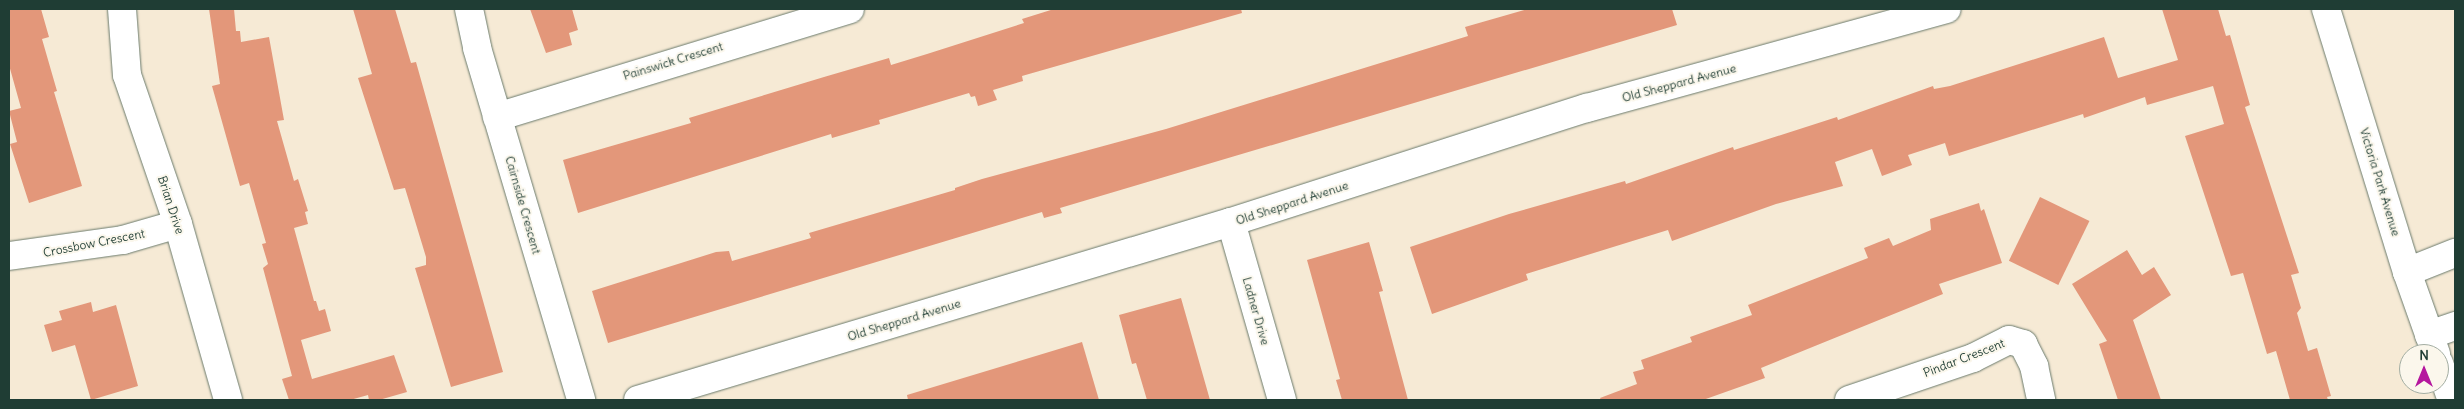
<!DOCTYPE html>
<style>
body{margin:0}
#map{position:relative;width:2464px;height:409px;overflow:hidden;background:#f6ead5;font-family:Delius,sans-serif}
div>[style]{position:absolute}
.building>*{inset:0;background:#e3977a;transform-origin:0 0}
.roads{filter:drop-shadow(0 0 1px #6a7a6c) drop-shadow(0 0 1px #6a7a6c)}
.minor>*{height:28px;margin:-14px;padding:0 14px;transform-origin:14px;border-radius:14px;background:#fff}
.major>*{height:28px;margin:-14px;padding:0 14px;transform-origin:14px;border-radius:14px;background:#fff}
span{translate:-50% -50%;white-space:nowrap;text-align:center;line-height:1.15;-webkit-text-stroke:4px #fbf7ec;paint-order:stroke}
.street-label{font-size:12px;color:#1f3d34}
.frame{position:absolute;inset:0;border:10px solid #1f3d34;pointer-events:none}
.north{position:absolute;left:2399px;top:344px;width:50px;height:50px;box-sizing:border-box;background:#fbf7ec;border:1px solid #a3ada2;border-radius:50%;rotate:0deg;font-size:14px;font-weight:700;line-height:20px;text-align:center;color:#1f3d34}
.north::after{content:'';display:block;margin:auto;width:18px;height:22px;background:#b5179e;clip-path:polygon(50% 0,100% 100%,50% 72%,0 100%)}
</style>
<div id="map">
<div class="building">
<div style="clip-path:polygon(9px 9px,41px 9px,49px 37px,42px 39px,57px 91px,54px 92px,82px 186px,29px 203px,10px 144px,17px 142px,9px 111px,21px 108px,9px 65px)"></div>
<div style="clip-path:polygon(209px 9px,234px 9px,236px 31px,240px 31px,241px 42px,269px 37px,284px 120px,277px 121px,294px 181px,298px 179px,308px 211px,305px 212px,308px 224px,294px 228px,314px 301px,316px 301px,319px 311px,325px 309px,331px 331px,301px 340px,312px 379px,394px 355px,407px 392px,379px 400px,369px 400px,368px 395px,350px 400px,289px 400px,282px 379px,292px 376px,263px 268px,268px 264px,262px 244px,266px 243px,249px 183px,240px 186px,212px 86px,220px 84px)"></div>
<div style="clip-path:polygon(353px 9px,395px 9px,411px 63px,416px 62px,503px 372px,451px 387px,415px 268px,426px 265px,426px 257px,405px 188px,394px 190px,358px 78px,372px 74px)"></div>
<div style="clip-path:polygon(530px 9px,572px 9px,578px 30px,569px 33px,572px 45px,546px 53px)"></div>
<div style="clip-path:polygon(1054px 9px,1241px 9px,1242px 13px,1022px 76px,1023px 81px,993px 90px,997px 100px,978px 106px,975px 96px,971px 97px,969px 93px,879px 120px,880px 124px,832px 138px,831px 134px,578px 213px,563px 160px,691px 123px,689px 118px,824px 77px,889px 58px,891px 65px,927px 54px,1024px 23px,1022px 19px)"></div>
<div style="clip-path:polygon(1528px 9px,1672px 9px,1677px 25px,1060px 208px,1062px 213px,1044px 218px,1042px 212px,608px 343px,592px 291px,716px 252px,729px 251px,732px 261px,811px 238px,809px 233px,955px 190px,955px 188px,982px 179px,1166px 129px,1468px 36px,1465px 27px)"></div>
<div style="clip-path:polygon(2162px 9px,2218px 9px,2226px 36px,2230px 35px,2250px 105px,2245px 107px,2299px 273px,2291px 275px,2301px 308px,2297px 313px,2308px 351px,2317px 348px,2331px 396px,2327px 397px,2328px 400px,2290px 400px,2276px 351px,2267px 354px,2243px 273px,2231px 276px,2185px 136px,2224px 124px,2213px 86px,2147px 105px,2145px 97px,2084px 118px,2083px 114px,1949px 156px,1945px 143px,1908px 155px,1912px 165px,1882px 176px,1872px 149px,1835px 162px,1843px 186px,1776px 204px,1672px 241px,1668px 230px,1526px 274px,1528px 280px,1432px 314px,1410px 247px,1509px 214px,1625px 181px,1626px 184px,1733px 147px,1734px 150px,1837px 117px,1838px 120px,1933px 86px,1934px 89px,1950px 86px,2104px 37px,2118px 78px,2178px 60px)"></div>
<div style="left:2040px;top:197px;width:55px;height:71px;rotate:26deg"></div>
<div style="clip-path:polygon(1979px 203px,1981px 211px,1984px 209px,2002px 263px,1939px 284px,1943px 294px,1761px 368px,1765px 378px,1703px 400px,1601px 400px,1600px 398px,1637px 384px,1633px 372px,1644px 369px,1641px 360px,1692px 342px,1690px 337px,1752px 315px,1748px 305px,1868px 258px,1864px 248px,1889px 238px,1893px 246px,1931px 230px,1930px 219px)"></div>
<div style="clip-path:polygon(1369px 242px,1383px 291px,1379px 292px,1408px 400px,1342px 400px,1336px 380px,1340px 379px,1307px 260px)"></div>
<div style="clip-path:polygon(2127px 250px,2142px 275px,2154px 267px,2171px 295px,2133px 320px,2161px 400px,2118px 400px,2099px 344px,2107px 341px,2072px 284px)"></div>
<div style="clip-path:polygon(1181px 298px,1210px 400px,1147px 400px,1136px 363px,1132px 364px,1119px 315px)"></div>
<div style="clip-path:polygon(91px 302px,93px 312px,116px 305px,138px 386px,91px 400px,75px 345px,52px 352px,44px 325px,62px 320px,59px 311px)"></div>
<div style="clip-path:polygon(1082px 342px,1099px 400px,908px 400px,907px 395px)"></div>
</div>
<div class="roads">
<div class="minor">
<div style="left:122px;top:9px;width:66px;rotate:85.7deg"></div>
<div style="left:127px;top:75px;width:157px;rotate:71.1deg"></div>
<div style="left:178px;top:224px;width:183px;rotate:74.1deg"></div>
<div style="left:469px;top:9px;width:40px;rotate:78deg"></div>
<div style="left:477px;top:48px;width:367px;rotate:73.5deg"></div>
<div style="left:497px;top:117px;width:369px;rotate:-17deg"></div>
<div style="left:1231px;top:222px;width:185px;rotate:74deg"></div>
<div style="left:9px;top:256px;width:115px;rotate:-8deg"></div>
<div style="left:123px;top:240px;width:57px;rotate:-16.2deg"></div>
<div style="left:2407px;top:272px;width:52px;rotate:-21.6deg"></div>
<div style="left:2429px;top:335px;width:28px;rotate:-19deg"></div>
<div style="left:638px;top:400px;width:619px;rotate:-16.71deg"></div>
<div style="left:1231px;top:222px;width:374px;rotate:-17.8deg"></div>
<div style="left:1587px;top:108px;width:373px;rotate:-15.4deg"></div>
<div style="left:1849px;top:400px;width:131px;rotate:-18.7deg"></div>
<div style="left:1973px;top:358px;width:40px;rotate:-26.6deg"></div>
<div style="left:2009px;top:340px;width:15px;rotate:16deg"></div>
<div style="left:2023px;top:344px;width:25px;rotate:63deg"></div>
<div style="left:2034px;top:366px;width:35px;rotate:78deg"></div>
</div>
<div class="major">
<div style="left:2326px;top:9px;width:275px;rotate:72.9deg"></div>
<div style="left:2407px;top:272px;width:87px;rotate:70.5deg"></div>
<div style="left:2439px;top:363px;width:39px;rotate:71deg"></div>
</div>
</div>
<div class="street-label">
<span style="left:673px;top:61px;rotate:-17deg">Painswick Crescent</span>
<span style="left:1679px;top:83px;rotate:-15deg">Old Sheppard Avenue</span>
<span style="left:2380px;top:182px;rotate:73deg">Victoria Park Avenue</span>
<span style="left:1292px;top:203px;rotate:-18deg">Old Sheppard Avenue</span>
<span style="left:171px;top:205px;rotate:72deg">Brian Drive</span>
<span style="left:523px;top:205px;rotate:74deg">Cairnside Crescent</span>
<span style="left:94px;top:243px;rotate:-11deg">Crossbow Crescent</span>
<span style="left:1256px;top:311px;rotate:74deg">Ladner Drive</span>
<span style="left:904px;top:320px;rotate:-17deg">Old Sheppard Avenue</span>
<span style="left:1964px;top:358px;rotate:-21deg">Pindar Crescent</span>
</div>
<div class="frame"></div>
<div class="north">N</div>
</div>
